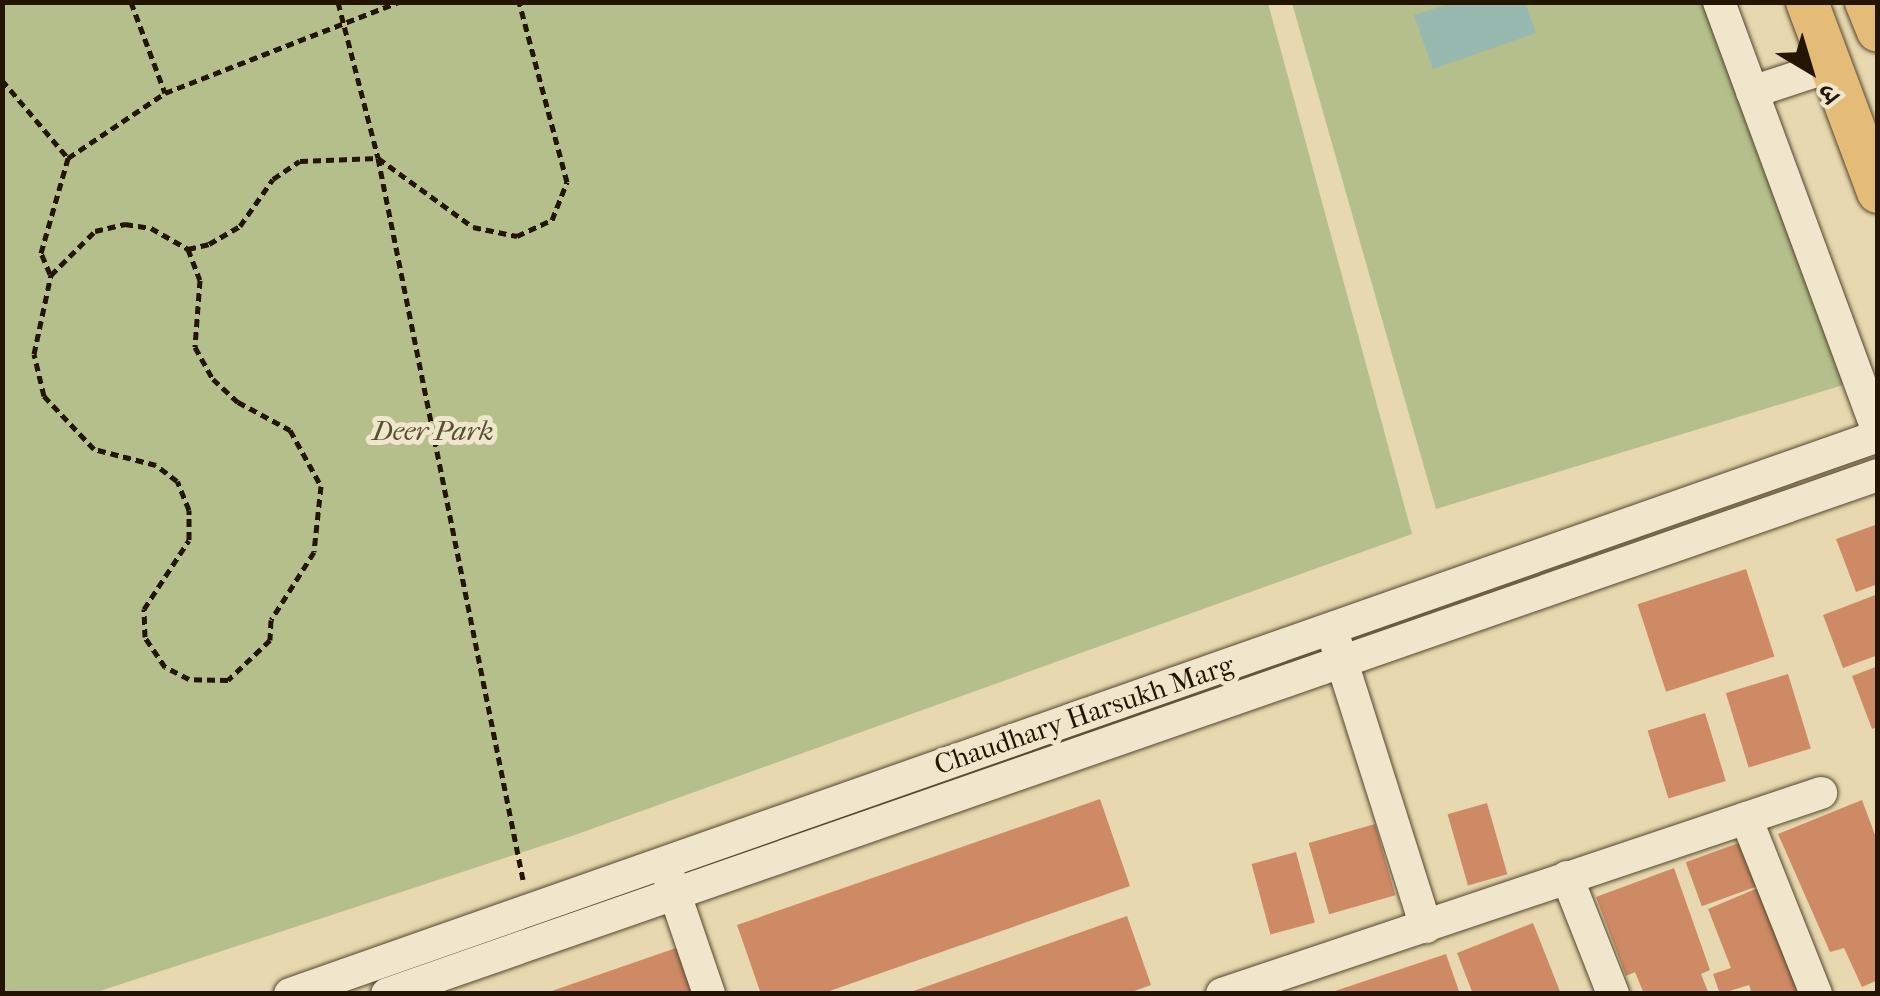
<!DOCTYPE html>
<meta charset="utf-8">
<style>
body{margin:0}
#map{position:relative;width:1880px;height:996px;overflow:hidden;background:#e7d8af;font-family:"IM FELL French Canon","Noto Serif Devanagari",serif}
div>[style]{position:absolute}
.green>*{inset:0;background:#b4bf8c}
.water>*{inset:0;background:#97b9b0}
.building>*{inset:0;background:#ce8a65;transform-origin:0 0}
.path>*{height:5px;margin-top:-2.5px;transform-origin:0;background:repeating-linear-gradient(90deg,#231501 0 8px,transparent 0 13px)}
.roads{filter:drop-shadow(0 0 2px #54462c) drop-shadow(0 0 2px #54462c)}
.minor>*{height:32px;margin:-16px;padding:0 16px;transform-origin:16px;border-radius:16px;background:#efe6cb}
.major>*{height:42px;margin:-21px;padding:0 21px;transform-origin:21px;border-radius:21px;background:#e4bc78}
span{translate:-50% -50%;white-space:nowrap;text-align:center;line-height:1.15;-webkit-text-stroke:10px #efe6cb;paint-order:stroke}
.park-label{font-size:28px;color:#565032;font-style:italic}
.street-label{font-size:28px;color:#231501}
.frame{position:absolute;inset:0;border:5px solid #231501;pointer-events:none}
.north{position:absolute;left:1760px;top:20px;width:100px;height:100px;-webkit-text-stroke:8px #efe6cb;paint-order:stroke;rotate:142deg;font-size:28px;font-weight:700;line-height:40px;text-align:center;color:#231501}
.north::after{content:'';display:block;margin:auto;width:35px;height:45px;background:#231501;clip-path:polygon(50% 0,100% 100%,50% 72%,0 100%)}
</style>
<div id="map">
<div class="green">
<div style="clip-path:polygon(2px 3px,1268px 3px,1412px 534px,572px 836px,94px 993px,3px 993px)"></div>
<div style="clip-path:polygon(1292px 3px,1732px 3px,1863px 379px,1436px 509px)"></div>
</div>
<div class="water">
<div style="clip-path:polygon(1452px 3px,1525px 3px,1536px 33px,1433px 69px,1414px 15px)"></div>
</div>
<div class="building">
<div style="clip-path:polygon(1878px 524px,1878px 584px,1856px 592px,1836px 539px)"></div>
<div style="left:1746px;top:569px;width:92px;height:114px;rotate:72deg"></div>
<div style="clip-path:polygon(1878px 594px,1878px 655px,1843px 668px,1823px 615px)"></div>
<div style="clip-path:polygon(1878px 666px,1878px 727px,1872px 729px,1852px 676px)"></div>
<div style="left:1788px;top:674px;width:78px;height:65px;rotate:73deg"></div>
<div style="left:1705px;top:713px;width:71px;height:60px;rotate:73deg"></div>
<div style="clip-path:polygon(1100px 799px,1130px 886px,821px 994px,761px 994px,737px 925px)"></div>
<div style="clip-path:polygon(1862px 800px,1878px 843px,1878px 980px,1862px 987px,1844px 948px,1830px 952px,1778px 834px)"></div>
<div style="left:1487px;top:803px;width:74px;height:41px;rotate:74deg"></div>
<div style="left:1375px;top:824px;width:74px;height:69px;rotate:74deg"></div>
<div style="left:1744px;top:841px;width:47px;height:62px;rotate:70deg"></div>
<div style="left:1296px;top:852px;width:73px;height:46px;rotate:75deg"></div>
<div style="clip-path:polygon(1674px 868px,1710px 970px,1701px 974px,1709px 994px,1644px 994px,1635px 972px,1626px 976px,1596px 897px)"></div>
<div style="clip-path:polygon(1765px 885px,1809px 994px,1752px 994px,1749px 985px,1720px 994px,1713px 974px,1731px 968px,1708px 909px)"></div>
<div style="clip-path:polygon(1127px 916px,1151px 985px,1126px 994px,905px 994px)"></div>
<div style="clip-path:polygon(1533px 923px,1561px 994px,1473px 994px,1457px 953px)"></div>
<div style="clip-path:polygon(676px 948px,692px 994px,546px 994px,546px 993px)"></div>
<div style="clip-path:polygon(1446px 954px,1460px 994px,1329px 994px,1329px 993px)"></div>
</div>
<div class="path">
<div style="left:131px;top:2px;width:97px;rotate:69.5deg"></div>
<div style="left:165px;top:93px;width:251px;rotate:-21.3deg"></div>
<div style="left:338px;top:2px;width:161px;rotate:75.6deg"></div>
<div style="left:378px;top:158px;width:736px;rotate:78.64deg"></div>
<div style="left:2px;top:80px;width:102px;rotate:49.8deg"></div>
<div style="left:68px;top:158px;width:117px;rotate:-33.8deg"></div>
<div style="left:188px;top:249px;width:33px;rotate:69deg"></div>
<div style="left:200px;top:280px;width:67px;rotate:94.3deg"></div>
<div style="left:195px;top:347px;width:37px;rotate:61deg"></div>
<div style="left:213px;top:379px;width:34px;rotate:43deg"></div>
<div style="left:238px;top:402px;width:59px;rotate:28.3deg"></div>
<div style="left:290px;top:430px;width:64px;rotate:61deg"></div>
<div style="left:321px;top:486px;width:66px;rotate:96.1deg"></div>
<div style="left:314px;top:552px;width:80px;rotate:122.3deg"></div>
<div style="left:271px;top:620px;width:20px;rotate:93deg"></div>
<div style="left:270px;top:640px;width:58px;rotate:136.4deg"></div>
<div style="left:228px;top:680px;width:39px;rotate:-179deg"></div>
<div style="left:189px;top:679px;width:27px;rotate:-153deg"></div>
<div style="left:165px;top:667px;width:36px;rotate:-124deg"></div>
<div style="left:145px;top:637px;width:28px;rotate:-92deg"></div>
<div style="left:144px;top:609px;width:82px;rotate:-56.9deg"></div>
<div style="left:189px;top:540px;width:30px;rotate:-90deg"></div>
<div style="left:189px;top:510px;width:31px;rotate:-112deg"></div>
<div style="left:177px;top:481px;width:26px;rotate:-143deg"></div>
<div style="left:156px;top:465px;width:64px;rotate:-165.5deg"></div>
<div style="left:94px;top:449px;width:73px;rotate:-133.3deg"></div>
<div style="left:44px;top:396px;width:43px;rotate:-103.4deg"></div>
<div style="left:34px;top:354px;width:81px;rotate:-77.9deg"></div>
<div style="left:51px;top:275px;width:62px;rotate:-45deg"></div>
<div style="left:95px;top:231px;width:31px;rotate:-13deg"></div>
<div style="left:125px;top:224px;width:26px;rotate:9deg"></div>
<div style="left:151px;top:228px;width:43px;rotate:29.6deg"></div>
<div style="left:188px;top:249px;width:22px;rotate:-13deg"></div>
<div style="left:209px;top:244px;width:36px;rotate:-30deg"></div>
<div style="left:240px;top:226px;width:57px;rotate:-54.9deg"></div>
<div style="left:273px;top:179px;width:32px;rotate:-34deg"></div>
<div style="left:300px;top:161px;width:78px;rotate:-2.2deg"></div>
<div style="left:378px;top:158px;width:117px;rotate:36deg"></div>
<div style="left:473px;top:227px;width:45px;rotate:11.6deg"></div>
<div style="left:517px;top:236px;width:38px;rotate:-25deg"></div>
<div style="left:552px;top:220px;width:41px;rotate:-68.5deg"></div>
<div style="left:567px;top:182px;width:186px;rotate:-104.9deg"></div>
<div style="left:50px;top:274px;width:23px;rotate:-113deg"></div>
<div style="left:41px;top:253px;width:99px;rotate:-74.1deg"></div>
</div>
<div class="roads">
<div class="minor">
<div style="left:1719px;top:2px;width:458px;rotate:69.7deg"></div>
<div style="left:1752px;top:92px;width:83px;rotate:-18.2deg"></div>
<div style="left:1336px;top:643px;width:298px;rotate:72.4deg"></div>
<div style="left:1746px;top:818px;width:189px;rotate:68.3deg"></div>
<div style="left:668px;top:874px;width:127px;rotate:71.1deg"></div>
<div style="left:1567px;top:877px;width:126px;rotate:68.5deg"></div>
<div style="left:290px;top:994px;width:1683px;rotate:-19.36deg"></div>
<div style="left:387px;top:994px;width:1579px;rotate:-19.19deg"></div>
<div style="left:1222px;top:994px;width:632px;rotate:-18.55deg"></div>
</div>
<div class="major">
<div style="left:1807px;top:2px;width:203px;rotate:69.5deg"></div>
<div style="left:1866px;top:2px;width:31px;rotate:68deg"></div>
</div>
</div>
<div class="park-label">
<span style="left:433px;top:431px">Deer Park</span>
</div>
<div class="street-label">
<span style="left:1084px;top:715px;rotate:-19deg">Chaudhary Harsukh Marg</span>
</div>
<div class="frame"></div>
<div class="north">उ</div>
</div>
